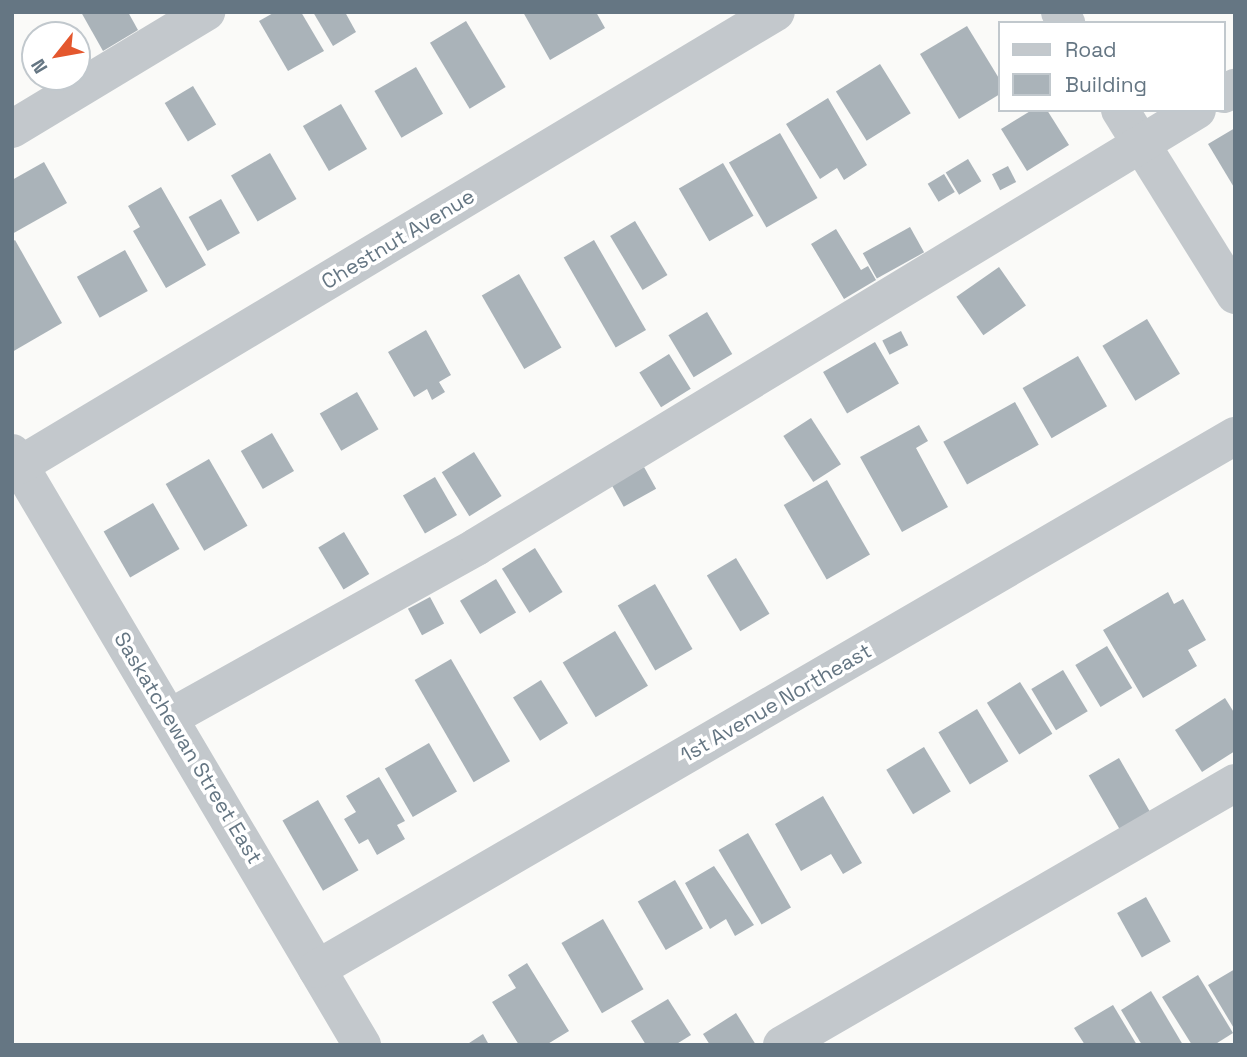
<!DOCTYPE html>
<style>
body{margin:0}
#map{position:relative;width:1247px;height:1057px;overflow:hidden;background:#fafaf8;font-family:"Space Grotesk",sans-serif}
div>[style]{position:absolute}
.building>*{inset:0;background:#aab3b9;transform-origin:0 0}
.minor>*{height:38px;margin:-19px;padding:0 19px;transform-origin:19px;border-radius:19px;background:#c3c8cc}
span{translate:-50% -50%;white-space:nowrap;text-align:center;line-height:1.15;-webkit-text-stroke:7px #fff;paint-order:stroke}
.street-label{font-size:21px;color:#657683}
.frame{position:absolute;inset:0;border:14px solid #657683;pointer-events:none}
.legend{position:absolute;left:998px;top:21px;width:228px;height:91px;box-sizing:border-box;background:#fff;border:2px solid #c1c8cd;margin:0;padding:9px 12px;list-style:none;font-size:21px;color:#657683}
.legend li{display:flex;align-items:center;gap:14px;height:35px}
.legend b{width:35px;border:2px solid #c1c8cd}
.north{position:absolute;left:21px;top:21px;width:70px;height:70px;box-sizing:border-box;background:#fff;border:2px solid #c1c8cd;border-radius:50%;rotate:239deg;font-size:19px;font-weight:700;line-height:28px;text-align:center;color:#657683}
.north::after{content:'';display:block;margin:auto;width:24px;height:32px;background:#e4572e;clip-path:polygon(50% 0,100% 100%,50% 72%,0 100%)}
</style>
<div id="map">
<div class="building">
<div style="clip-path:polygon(81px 12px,128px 12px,138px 30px,103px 51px)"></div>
<div style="clip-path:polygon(275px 12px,301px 12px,324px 51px,288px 71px,259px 21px)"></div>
<div style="clip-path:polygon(313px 12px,345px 12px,356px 32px,333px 46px)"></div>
<div style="clip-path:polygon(523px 12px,596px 12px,605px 28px,550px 60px)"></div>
<div style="left:466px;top:21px;width:77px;height:42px;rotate:59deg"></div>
<div style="clip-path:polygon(967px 26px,1000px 80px,1000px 94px,959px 119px,920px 54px)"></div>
<div style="left:880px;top:64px;width:58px;height:52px;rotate:58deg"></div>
<div style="left:416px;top:67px;width:54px;height:48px;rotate:60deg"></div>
<div style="left:193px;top:86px;width:45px;height:33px;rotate:59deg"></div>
<div style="clip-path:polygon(828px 98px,867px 165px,844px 180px,837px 168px,820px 179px,786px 124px)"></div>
<div style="left:341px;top:104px;width:52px;height:44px;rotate:60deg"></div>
<div style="clip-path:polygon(1032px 110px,1047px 110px,1069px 145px,1027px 171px,1001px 129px)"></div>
<div style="clip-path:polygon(1235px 128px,1235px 189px,1208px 144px)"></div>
<div style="left:780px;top:133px;width:75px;height:59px;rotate:60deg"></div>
<div style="left:270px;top:153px;width:53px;height:45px;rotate:60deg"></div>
<div style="left:968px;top:159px;width:26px;height:26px;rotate:59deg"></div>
<div style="clip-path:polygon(44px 162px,67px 203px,12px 234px,12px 180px)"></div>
<div style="left:723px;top:163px;width:61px;height:51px;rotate:60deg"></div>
<div style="left:1008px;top:166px;width:18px;height:18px;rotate:63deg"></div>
<div style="left:944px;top:174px;width:21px;height:19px;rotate:59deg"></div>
<div style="clip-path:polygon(161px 187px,206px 265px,166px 288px,133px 231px,140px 227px,128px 206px)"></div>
<div style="left:221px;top:199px;width:39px;height:37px;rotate:61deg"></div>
<div style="left:635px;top:221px;width:63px;height:29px;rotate:59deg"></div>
<div style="left:910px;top:227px;width:29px;height:54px;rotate:61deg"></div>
<div style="clip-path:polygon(836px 229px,861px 270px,868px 266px,876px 280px,844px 299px,811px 244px)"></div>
<div style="clip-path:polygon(15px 240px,62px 323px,12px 352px,12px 242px)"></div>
<div style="left:594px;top:240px;width:104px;height:35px;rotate:60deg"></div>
<div style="left:125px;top:250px;width:47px;height:55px;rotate:61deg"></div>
<div style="left:999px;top:267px;width:47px;height:52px;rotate:55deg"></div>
<div style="left:519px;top:274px;width:85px;height:43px;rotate:60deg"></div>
<div style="left:707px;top:312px;width:49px;height:45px;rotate:59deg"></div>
<div style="left:1147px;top:319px;width:64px;height:52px;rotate:59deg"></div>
<div style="clip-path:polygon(426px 330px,451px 375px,439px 382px,445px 392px,432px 400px,427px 389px,414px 397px,388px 352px)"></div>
<div style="left:901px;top:331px;width:16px;height:21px;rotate:63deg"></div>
<div style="left:875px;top:342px;width:48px;height:60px;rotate:60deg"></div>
<div style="left:669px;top:354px;width:41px;height:35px;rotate:58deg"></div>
<div style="left:1078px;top:356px;width:58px;height:64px;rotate:60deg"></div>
<div style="left:357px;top:392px;width:43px;height:43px;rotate:60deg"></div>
<div style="left:1015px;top:402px;width:49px;height:82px;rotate:61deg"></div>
<div style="left:811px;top:418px;width:55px;height:33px;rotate:57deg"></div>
<div style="clip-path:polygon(919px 425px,928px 441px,916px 448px,948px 507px,902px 532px,860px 457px)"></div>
<div style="left:272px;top:433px;width:44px;height:36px;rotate:60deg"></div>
<div style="left:474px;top:452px;width:52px;height:38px;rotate:58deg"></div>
<div style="left:209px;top:459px;width:77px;height:50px;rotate:60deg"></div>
<div style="left:644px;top:467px;width:25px;height:37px;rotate:61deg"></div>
<div style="left:435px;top:477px;width:44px;height:37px;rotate:60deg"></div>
<div style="left:827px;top:480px;width:86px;height:50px;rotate:60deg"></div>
<div style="left:153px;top:503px;width:53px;height:57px;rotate:60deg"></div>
<div style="left:344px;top:532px;width:49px;height:30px;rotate:59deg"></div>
<div style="left:535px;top:548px;width:52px;height:39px;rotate:58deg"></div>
<div style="left:736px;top:558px;width:65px;height:34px;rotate:59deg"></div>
<div style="left:496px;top:579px;width:39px;height:42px;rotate:59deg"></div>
<div style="left:655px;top:584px;width:75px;height:43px;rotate:60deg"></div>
<div style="clip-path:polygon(1168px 592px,1174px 604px,1183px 599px,1206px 640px,1188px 650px,1197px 666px,1143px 698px,1103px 630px)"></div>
<div style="left:430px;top:597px;width:30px;height:25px;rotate:62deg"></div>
<div style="left:615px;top:631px;width:64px;height:61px;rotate:59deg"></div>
<div style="left:1107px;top:646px;width:49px;height:37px;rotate:59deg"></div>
<div style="left:451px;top:659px;width:118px;height:42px;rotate:60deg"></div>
<div style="left:1063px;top:670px;width:48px;height:37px;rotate:59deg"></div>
<div style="left:541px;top:680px;width:51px;height:33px;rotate:58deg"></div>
<div style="left:1020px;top:682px;width:61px;height:39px;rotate:58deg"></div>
<div style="clip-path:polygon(1225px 698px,1235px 714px,1235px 751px,1202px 772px,1175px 730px)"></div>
<div style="left:977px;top:709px;width:61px;height:45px;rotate:59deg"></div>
<div style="left:429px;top:743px;width:56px;height:51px;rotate:60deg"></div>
<div style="left:924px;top:747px;width:52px;height:44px;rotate:59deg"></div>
<div style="left:1119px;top:758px;width:64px;height:35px;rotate:60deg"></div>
<div style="clip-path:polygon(379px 777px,405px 821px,397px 825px,405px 839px,377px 855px,368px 839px,359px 844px,344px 819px,356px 812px,346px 796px)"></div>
<div style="clip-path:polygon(823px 796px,862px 863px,843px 874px,831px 854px,801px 871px,775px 824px)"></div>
<div style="left:318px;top:800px;width:81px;height:41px;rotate:60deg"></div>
<div style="left:748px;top:833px;width:86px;height:34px;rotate:60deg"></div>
<div style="clip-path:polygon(714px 866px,754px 925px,735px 936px,726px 919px,710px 929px,685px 883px)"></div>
<div style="left:675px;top:880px;width:56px;height:43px;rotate:60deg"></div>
<div style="left:1146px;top:897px;width:51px;height:33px;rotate:61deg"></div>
<div style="left:603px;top:919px;width:81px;height:48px;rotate:60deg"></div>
<div style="clip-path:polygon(527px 963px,569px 1031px,546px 1045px,519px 1045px,492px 1002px,516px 988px,508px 975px)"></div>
<div style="clip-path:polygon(1235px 969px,1235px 1030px,1208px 985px)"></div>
<div style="clip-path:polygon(1198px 975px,1233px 1033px,1214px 1045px,1192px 1045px,1162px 997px)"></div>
<div style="clip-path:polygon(1151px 991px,1183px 1045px,1142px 1045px,1121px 1010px)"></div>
<div style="clip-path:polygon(668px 999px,691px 1035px,675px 1045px,646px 1045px,631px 1021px)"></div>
<div style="clip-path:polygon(1113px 1005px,1137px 1045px,1085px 1045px,1074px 1028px)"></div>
<div style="clip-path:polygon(736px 1013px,756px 1045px,710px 1045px,703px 1034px)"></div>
<div style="clip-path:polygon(483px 1034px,489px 1045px,466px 1045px)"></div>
</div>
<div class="minor">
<div style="left:1060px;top:12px;width:13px;rotate:61deg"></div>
<div style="left:1224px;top:94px;width:13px;rotate:-29deg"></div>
<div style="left:1120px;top:110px;width:218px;rotate:58.1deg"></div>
<div style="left:12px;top:129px;width:227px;rotate:-31.1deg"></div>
<div style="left:12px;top:453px;width:688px;rotate:59.41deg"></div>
<div style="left:20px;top:465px;width:881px;rotate:-30.93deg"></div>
<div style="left:171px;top:717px;width:349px;rotate:-29.1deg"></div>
<div style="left:476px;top:547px;width:843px;rotate:-31.22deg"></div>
<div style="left:317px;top:969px;width:1062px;rotate:-30.14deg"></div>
<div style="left:782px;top:1045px;width:523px;rotate:-30.04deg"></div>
</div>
<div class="street-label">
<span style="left:398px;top:239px;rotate:-31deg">Chestnut Avenue</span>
<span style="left:776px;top:703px;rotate:-30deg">1st Avenue Northeast</span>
<span style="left:188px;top:748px;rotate:59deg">Saskatchewan Street East</span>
</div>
<div class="frame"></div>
<ul class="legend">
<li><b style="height:9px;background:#c3c8cc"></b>Road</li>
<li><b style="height:19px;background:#aab3b9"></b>Building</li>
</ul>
<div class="north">N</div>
</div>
